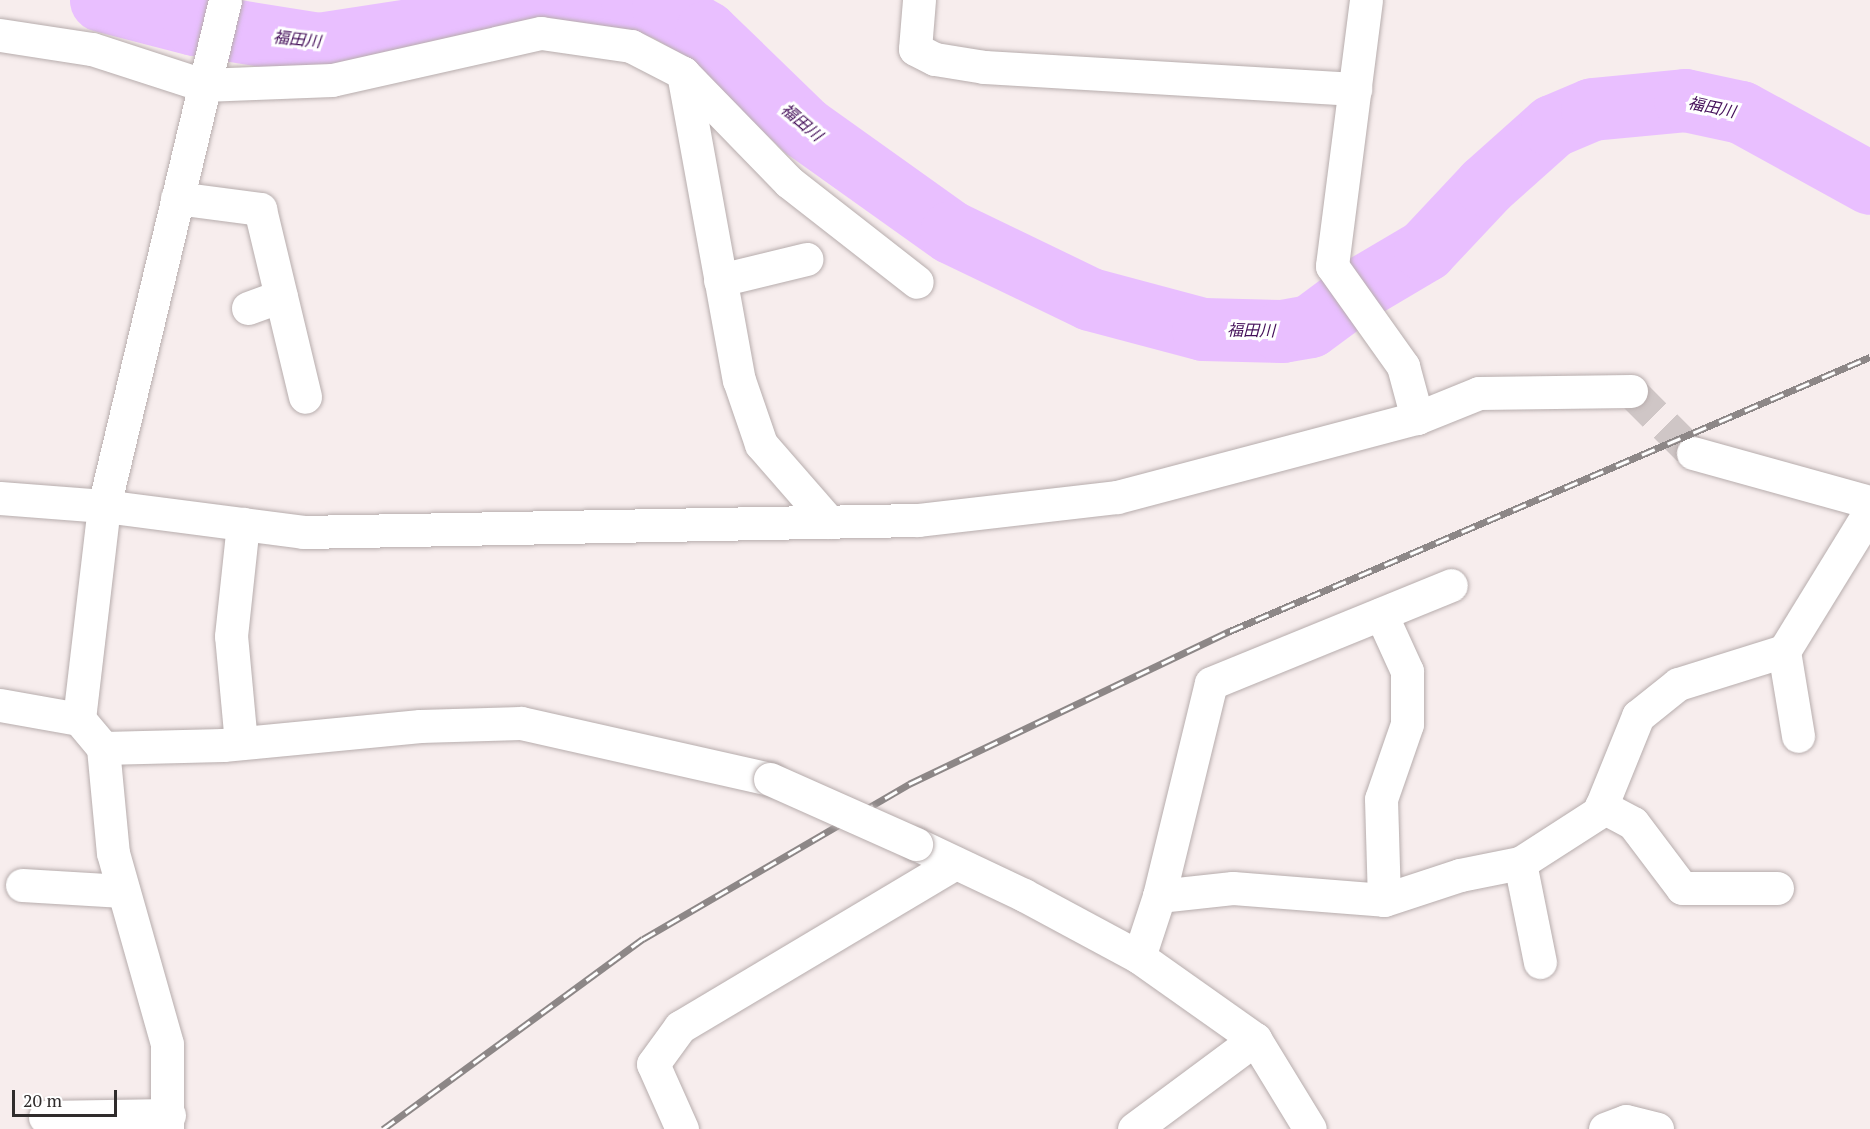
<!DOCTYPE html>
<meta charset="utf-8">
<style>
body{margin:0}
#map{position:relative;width:1870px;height:1129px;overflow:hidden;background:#f7eded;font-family:"PT Serif","Noto Sans JP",serif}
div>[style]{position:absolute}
.river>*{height:63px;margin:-31.5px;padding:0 31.5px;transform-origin:31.5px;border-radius:31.5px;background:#e9bfff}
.minor-tunnel>*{height:33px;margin-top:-16.5px;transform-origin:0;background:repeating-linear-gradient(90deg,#cfc6c6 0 33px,transparent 0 49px)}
.roads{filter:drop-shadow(0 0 2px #b7adad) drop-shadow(0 0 2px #b7adad)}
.minor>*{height:33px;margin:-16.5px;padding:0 16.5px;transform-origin:16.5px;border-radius:16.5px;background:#fff}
.rail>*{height:7px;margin-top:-3.5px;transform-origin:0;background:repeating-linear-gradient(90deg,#fff 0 14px,#8d8787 0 28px);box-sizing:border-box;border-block:2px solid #8d8787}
.bridges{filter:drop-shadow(0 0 2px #b7adad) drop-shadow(0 0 2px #b7adad)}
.minor-bridge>*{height:33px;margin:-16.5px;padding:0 16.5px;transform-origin:16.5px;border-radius:16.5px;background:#fff}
span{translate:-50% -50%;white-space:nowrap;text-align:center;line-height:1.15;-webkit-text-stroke:6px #fff;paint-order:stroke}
.water-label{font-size:16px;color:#430e58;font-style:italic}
.scale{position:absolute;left:12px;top:1090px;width:105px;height:27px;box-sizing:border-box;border:3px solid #302c2c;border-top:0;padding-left:8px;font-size:18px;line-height:21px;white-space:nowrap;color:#302c2c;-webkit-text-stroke:4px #fff;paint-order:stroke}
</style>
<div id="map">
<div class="river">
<div style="left:101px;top:0;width:96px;rotate:14.5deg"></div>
<div style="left:194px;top:24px;width:127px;rotate:9.1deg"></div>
<div style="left:319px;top:44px;width:286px;rotate:-8.8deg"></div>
<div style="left:632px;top:0;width:32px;rotate:13deg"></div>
<div style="left:663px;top:7px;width:50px;rotate:30.2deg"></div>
<div style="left:706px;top:32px;width:138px;rotate:44.1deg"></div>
<div style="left:805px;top:128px;width:179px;rotate:35.5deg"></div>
<div style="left:951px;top:232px;width:154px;rotate:25.7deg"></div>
<div style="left:1090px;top:299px;width:117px;rotate:14.9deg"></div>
<div style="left:1203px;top:329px;width:79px;rotate:1.5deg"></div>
<div style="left:1282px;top:331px;width:28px;rotate:-10deg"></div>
<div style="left:1310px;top:326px;width:67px;rotate:-36.5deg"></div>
<div style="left:1364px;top:286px;width:71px;rotate:-30.5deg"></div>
<div style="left:1425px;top:250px;width:89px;rotate:-46.8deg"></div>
<div style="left:1486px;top:185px;width:89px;rotate:-41.8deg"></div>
<div style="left:1552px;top:126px;width:43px;rotate:-23deg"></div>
<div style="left:1592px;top:109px;width:93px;rotate:-5.5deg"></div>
<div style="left:1685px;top:100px;width:57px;rotate:12.1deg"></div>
<div style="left:1741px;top:112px;width:147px;rotate:28.8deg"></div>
</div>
<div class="minor-tunnel">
<div style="left:1631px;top:391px;width:88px;rotate:45deg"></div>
</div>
<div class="roads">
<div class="minor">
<div style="left:919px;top:0;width:49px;rotate:94.7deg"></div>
<div style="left:915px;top:49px;width:22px;rotate:27deg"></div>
<div style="left:935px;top:59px;width:50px;rotate:9.3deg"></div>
<div style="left:984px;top:67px;width:372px;rotate:3.4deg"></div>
<div style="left:1366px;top:0;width:268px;rotate:97.3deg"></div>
<div style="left:1332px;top:266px;width:123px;rotate:54.6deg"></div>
<div style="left:1403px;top:366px;width:54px;rotate:74.9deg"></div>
<div style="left:0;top:35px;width:93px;rotate:8.7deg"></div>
<div style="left:92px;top:49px;width:117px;rotate:18deg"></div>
<div style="left:203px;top:85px;width:129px;rotate:-2.2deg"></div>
<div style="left:332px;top:80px;width:214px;rotate:-12.7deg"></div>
<div style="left:541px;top:33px;width:91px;rotate:8.2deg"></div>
<div style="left:631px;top:46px;width:59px;rotate:27.4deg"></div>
<div style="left:683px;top:73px;width:152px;rotate:45.8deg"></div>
<div style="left:789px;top:182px;width:162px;rotate:38deg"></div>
<div style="left:683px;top:73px;width:312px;rotate:79.7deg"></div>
<div style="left:739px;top:380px;width:68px;rotate:71deg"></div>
<div style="left:761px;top:444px;width:103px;rotate:48.9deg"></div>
<div style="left:177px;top:198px;width:84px;rotate:7.5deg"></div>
<div style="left:260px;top:209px;width:193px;rotate:76.5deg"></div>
<div style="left:720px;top:280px;width:89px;rotate:-13.7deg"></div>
<div style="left:248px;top:308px;width:35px;rotate:-20deg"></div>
<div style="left:1693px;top:453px;width:184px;rotate:15.5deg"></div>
<div style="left:0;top:498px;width:104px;rotate:4.4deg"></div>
<div style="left:104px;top:506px;width:201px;rotate:7.4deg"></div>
<div style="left:303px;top:532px;width:615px;rotate:-1.12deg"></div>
<div style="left:918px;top:520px;width:200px;rotate:-6.6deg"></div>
<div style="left:1117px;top:497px;width:310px;rotate:-14.8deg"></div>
<div style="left:1417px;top:418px;width:67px;rotate:-22deg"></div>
<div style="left:1479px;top:393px;width:152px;rotate:-0.8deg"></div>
<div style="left:1381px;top:614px;width:63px;rotate:65.5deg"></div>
<div style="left:1407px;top:671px;width:53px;rotate:90deg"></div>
<div style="left:1407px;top:724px;width:79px;rotate:109.1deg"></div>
<div style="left:1381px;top:799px;width:101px;rotate:88.3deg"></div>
<div style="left:1784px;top:651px;width:86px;rotate:80.6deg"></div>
<div style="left:0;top:705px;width:80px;rotate:10deg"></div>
<div style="left:79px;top:719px;width:38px;rotate:50deg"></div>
<div style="left:103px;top:748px;width:105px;rotate:84.6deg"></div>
<div style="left:113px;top:853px;width:198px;rotate:74.2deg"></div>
<div style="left:167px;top:1044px;width:85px;rotate:90deg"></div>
<div style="left:79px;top:719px;width:214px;rotate:-83.3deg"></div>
<div style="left:104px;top:506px;width:520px;rotate:-76.55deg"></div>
<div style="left:241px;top:743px;width:107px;rotate:-95.3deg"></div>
<div style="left:231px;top:636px;width:113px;rotate:-83.9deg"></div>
<div style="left:103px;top:748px;width:120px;rotate:-1.4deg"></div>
<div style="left:223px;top:745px;width:198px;rotate:-5.5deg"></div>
<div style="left:420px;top:726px;width:101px;rotate:-1.7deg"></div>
<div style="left:521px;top:723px;width:255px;rotate:12.7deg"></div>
<div style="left:1601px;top:806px;width:36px;rotate:28deg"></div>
<div style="left:1633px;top:823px;width:81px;rotate:53deg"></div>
<div style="left:1682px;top:888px;width:95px"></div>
<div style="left:916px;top:844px;width:119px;rotate:25.3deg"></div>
<div style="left:1024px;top:895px;width:131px;rotate:28.3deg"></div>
<div style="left:1139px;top:957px;width:142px;rotate:35.3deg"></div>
<div style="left:1255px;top:1039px;width:105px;rotate:58.6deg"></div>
<div style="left:1520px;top:863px;width:101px;rotate:78.6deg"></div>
<div style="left:22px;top:885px;width:101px;rotate:3.4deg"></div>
<div style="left:1159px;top:896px;width:219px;rotate:-76.3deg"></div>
<div style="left:1211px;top:683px;width:259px;rotate:-22.2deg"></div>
<div style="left:1139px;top:957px;width:64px;rotate:-71.8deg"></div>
<div style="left:1159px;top:896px;width:74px;rotate:-6.2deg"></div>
<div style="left:1233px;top:888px;width:151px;rotate:4.5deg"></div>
<div style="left:1384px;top:900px;width:80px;rotate:-18.2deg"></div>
<div style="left:1460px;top:875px;width:61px;rotate:-11.3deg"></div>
<div style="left:1520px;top:863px;width:94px;rotate:-32.8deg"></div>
<div style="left:1599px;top:812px;width:104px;rotate:-67.9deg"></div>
<div style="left:1638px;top:716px;width:51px;rotate:-38.7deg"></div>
<div style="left:1678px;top:684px;width:111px;rotate:-17.3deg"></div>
<div style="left:1784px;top:651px;width:164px;rotate:-58.4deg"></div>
<div style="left:45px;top:1117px;width:124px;rotate:-0.9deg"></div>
<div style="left:682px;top:1129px;width:71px;rotate:-114deg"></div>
<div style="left:653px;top:1064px;width:46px;rotate:-53.9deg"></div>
<div style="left:680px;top:1027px;width:318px;rotate:-30.8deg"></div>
<div style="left:1134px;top:1129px;width:151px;rotate:-36.6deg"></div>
<div style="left:1605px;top:1129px;width:22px;rotate:-21deg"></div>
<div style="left:1626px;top:1121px;width:32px;rotate:14deg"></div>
</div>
</div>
<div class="rail">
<div style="left:383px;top:1129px;width:322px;rotate:-36.2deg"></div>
<div style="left:643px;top:939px;width:308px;rotate:-30.2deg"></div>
<div style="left:909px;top:784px;width:356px;rotate:-25.5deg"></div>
<div style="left:1230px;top:631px;width:696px;rotate:-23.18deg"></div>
</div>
<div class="bridges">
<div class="minor-bridge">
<div style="left:770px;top:779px;width:160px;rotate:24deg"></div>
</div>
</div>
<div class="water-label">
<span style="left:297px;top:39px;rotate:6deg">福田川</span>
<span style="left:1712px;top:107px;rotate:12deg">福田川</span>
<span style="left:802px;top:122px;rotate:40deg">福田川</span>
<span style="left:1251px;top:330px;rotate:1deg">福田川</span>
</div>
<div class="scale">20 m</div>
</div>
